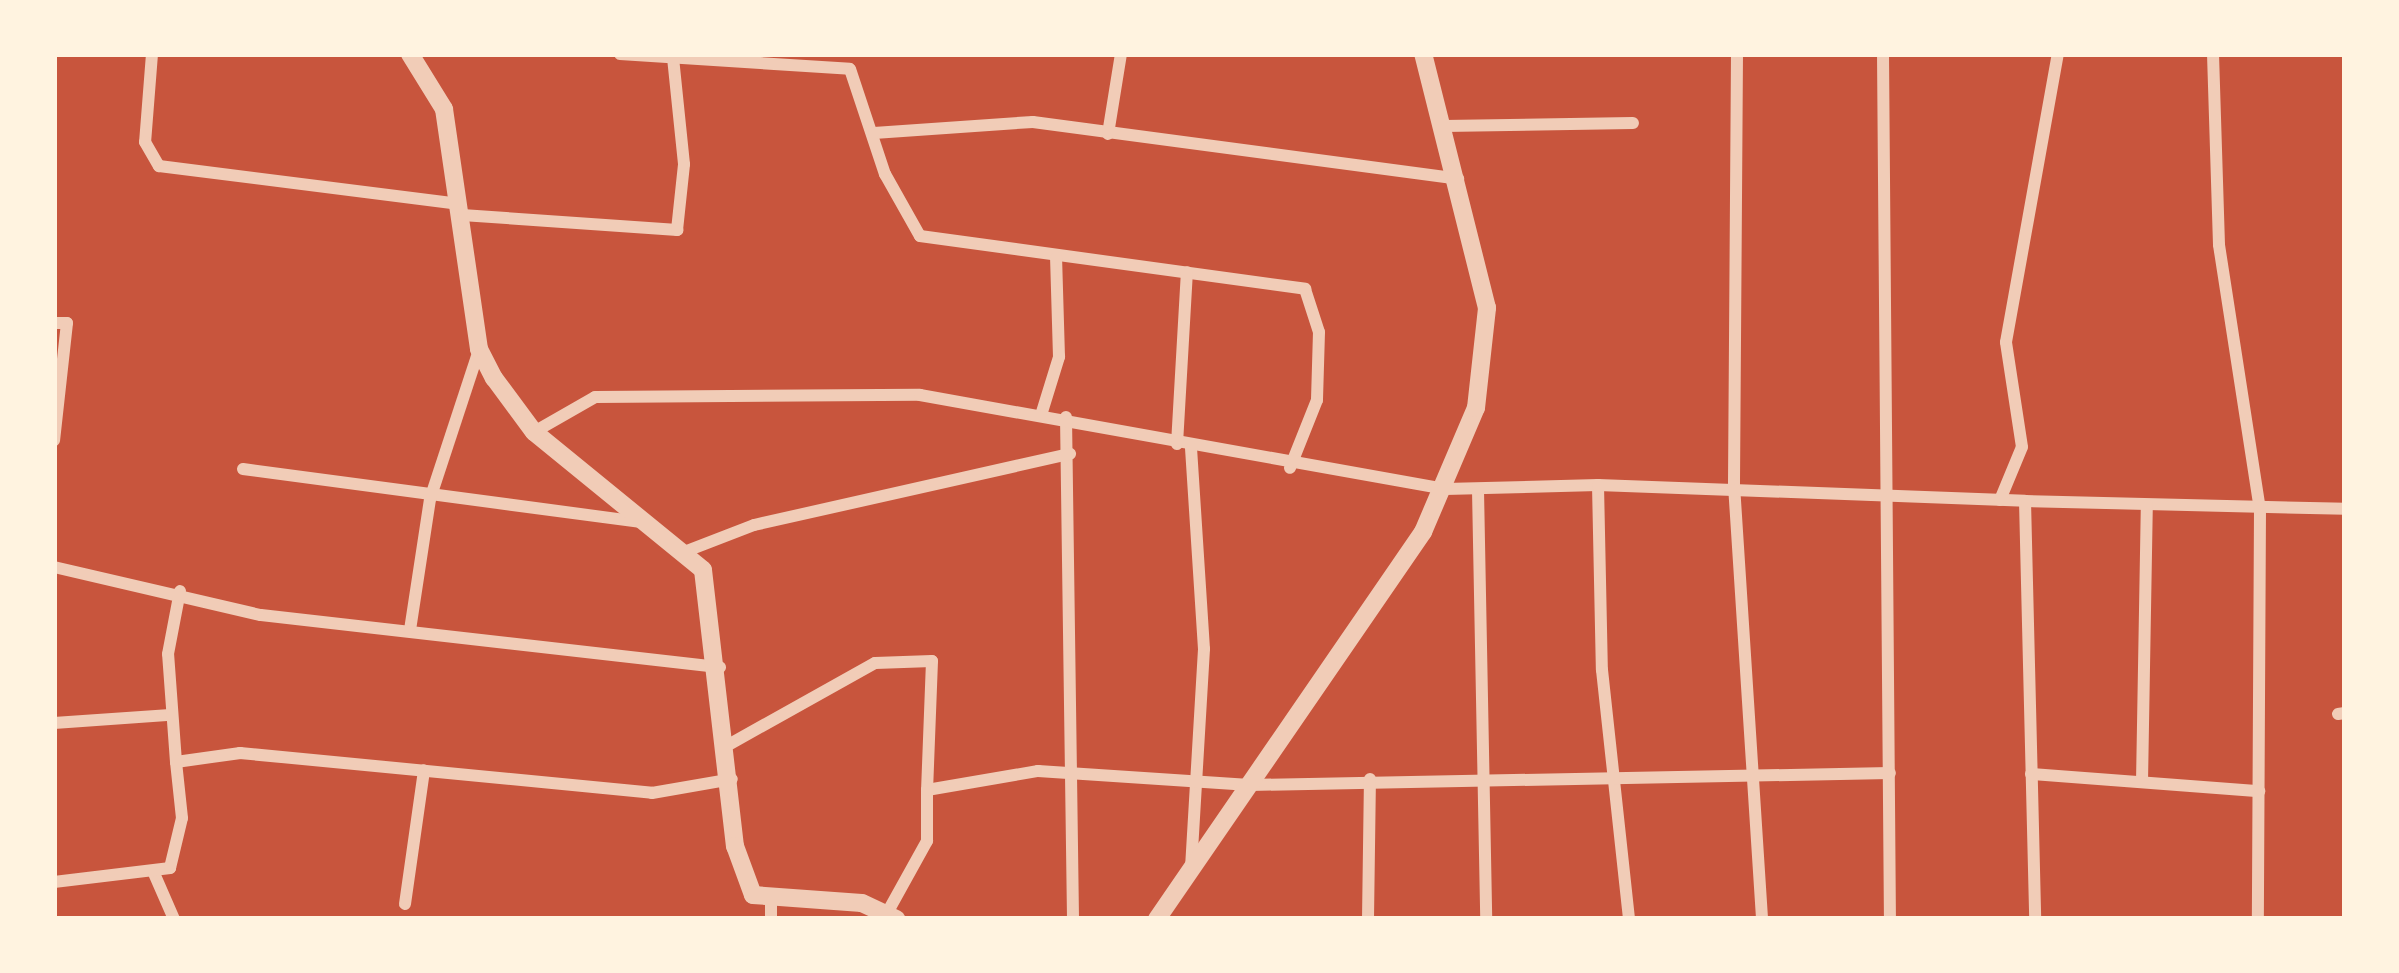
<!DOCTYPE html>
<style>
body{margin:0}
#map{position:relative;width:2399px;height:973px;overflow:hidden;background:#c8553d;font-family:Inter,sans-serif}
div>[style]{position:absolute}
.minor>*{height:12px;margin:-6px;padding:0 6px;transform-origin:6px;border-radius:6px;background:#f1ccb7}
.tertiary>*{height:18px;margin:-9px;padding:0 9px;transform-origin:9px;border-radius:9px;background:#f1ccb7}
span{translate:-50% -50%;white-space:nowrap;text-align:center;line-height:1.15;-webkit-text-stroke:9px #fff3e0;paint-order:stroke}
.frame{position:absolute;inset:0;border:57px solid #fff3e0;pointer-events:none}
</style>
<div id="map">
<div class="minor">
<div style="left:152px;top:54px;width:88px;rotate:94.5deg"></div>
<div style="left:145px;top:142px;width:28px;rotate:60deg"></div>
<div style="left:159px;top:166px;width:303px;rotate:7.2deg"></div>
<div style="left:620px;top:54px;width:230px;rotate:3.7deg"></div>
<div style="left:850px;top:69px;width:111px;rotate:71.6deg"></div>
<div style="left:885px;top:174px;width:71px;rotate:60.6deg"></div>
<div style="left:920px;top:236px;width:389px;rotate:7.8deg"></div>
<div style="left:1305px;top:289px;width:45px;rotate:72deg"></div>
<div style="left:1319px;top:332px;width:68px;rotate:91.7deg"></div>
<div style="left:1317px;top:400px;width:73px;rotate:111.7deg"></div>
<div style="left:1737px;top:54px;width:431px;rotate:90.4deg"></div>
<div style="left:1734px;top:485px;width:435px;rotate:86.3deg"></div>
<div style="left:1883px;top:54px;width:865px;rotate:89.54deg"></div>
<div style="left:2213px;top:54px;width:191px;rotate:88.2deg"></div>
<div style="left:2219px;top:245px;width:267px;rotate:81.2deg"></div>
<div style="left:2260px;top:509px;width:410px;rotate:90.3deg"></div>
<div style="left:1444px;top:126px;width:189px;rotate:-0.9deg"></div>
<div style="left:874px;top:133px;width:159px;rotate:-4deg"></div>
<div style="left:1033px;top:122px;width:429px;rotate:7.6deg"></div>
<div style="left:1108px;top:134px;width:81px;rotate:-80.8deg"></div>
<div style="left:462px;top:215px;width:216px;rotate:4deg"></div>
<div style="left:677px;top:230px;width:66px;rotate:-83.9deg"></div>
<div style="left:684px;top:164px;width:107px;rotate:-95.9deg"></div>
<div style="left:54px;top:323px;width:13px"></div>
<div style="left:67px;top:323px;width:118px;rotate:96.3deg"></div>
<div style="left:1042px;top:412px;width:58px;rotate:-72.8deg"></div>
<div style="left:1059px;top:357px;width:99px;rotate:-91.7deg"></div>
<div style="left:1066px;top:417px;width:502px;rotate:89.2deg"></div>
<div style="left:534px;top:432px;width:70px;rotate:-29.8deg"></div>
<div style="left:595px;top:397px;width:325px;rotate:-0.4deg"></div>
<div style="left:920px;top:395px;width:533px;rotate:10.15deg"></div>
<div style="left:1445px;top:489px;width:153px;rotate:-1.5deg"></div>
<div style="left:1598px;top:485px;width:185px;rotate:88.8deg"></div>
<div style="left:1602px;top:670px;width:250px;rotate:83.8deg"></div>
<div style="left:1177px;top:444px;width:172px;rotate:-86.7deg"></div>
<div style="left:1191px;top:448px;width:201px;rotate:86.3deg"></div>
<div style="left:1204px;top:649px;width:220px;rotate:93.4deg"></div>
<div style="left:243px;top:469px;width:400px;rotate:7.6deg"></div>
<div style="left:1598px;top:485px;width:427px;rotate:2.1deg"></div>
<div style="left:2025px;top:501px;width:418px;rotate:88.6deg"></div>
<div style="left:1478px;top:490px;width:429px;rotate:88.9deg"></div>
<div style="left:2000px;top:500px;width:57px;rotate:-67.5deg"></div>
<div style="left:2022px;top:447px;width:106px;rotate:-98.7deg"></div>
<div style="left:2006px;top:342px;width:293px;rotate:-79.8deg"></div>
<div style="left:2025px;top:501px;width:320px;rotate:1.4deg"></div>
<div style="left:684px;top:552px;width:75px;rotate:-21.1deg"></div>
<div style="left:754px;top:525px;width:324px;rotate:-12.7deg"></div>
<div style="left:54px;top:567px;width:212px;rotate:13.1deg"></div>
<div style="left:261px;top:615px;width:462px;rotate:6.5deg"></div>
<div style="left:410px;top:630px;width:133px;rotate:-81.3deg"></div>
<div style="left:430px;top:499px;width:157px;rotate:-71.8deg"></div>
<div style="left:2338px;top:714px;width:7px;rotate:-8deg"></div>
<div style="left:54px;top:723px;width:113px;rotate:-4deg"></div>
<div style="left:730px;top:744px;width:166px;rotate:-29.2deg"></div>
<div style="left:875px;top:663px;width:57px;rotate:-2deg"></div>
<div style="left:932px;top:661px;width:129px;rotate:92.2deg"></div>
<div style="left:176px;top:762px;width:108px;rotate:-94.2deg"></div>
<div style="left:168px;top:654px;width:64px;rotate:-79.2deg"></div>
<div style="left:2031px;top:774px;width:229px;rotate:4.3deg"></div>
<div style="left:2142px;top:782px;width:277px;rotate:-89deg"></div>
<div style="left:153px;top:871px;width:52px;rotate:66.4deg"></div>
<div style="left:54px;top:882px;width:117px;rotate:-6.9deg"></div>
<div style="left:170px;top:868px;width:51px;rotate:-76.5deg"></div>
<div style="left:182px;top:818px;width:56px;rotate:-96.1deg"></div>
<div style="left:176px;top:762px;width:65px;rotate:-8deg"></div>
<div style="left:240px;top:753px;width:414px;rotate:5.5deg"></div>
<div style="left:652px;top:793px;width:81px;rotate:-9.9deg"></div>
<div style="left:771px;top:898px;width:21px;rotate:90deg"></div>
<div style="left:405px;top:904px;width:135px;rotate:-81.9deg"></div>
<div style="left:886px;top:915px;width:85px;rotate:-61deg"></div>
<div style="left:927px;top:841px;width:51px;rotate:-90deg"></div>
<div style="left:927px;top:790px;width:113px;rotate:-9.7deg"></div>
<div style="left:1038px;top:771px;width:212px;rotate:3.8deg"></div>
<div style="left:1250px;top:785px;width:640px;rotate:-1.07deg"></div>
<div style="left:1368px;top:919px;width:140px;rotate:-89.2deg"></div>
</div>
<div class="tertiary">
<div style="left:410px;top:54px;width:65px;rotate:58.3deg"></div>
<div style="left:444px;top:109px;width:243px;rotate:81.7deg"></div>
<div style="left:479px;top:349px;width:33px;rotate:63deg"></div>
<div style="left:494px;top:378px;width:67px;rotate:53.5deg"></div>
<div style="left:534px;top:432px;width:218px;rotate:39.2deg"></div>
<div style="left:703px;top:570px;width:278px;rotate:83.4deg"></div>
<div style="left:735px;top:846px;width:52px;rotate:69.8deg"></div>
<div style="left:753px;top:895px;width:109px;rotate:4.2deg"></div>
<div style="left:862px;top:903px;width:38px;rotate:25deg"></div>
<div style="left:1157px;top:919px;width:470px;rotate:-55.5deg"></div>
<div style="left:1423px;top:532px;width:135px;rotate:-66.9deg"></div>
<div style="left:1476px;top:408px;width:101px;rotate:-83.7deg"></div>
<div style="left:1487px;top:308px;width:262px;rotate:-104.1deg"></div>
</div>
<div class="frame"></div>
</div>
